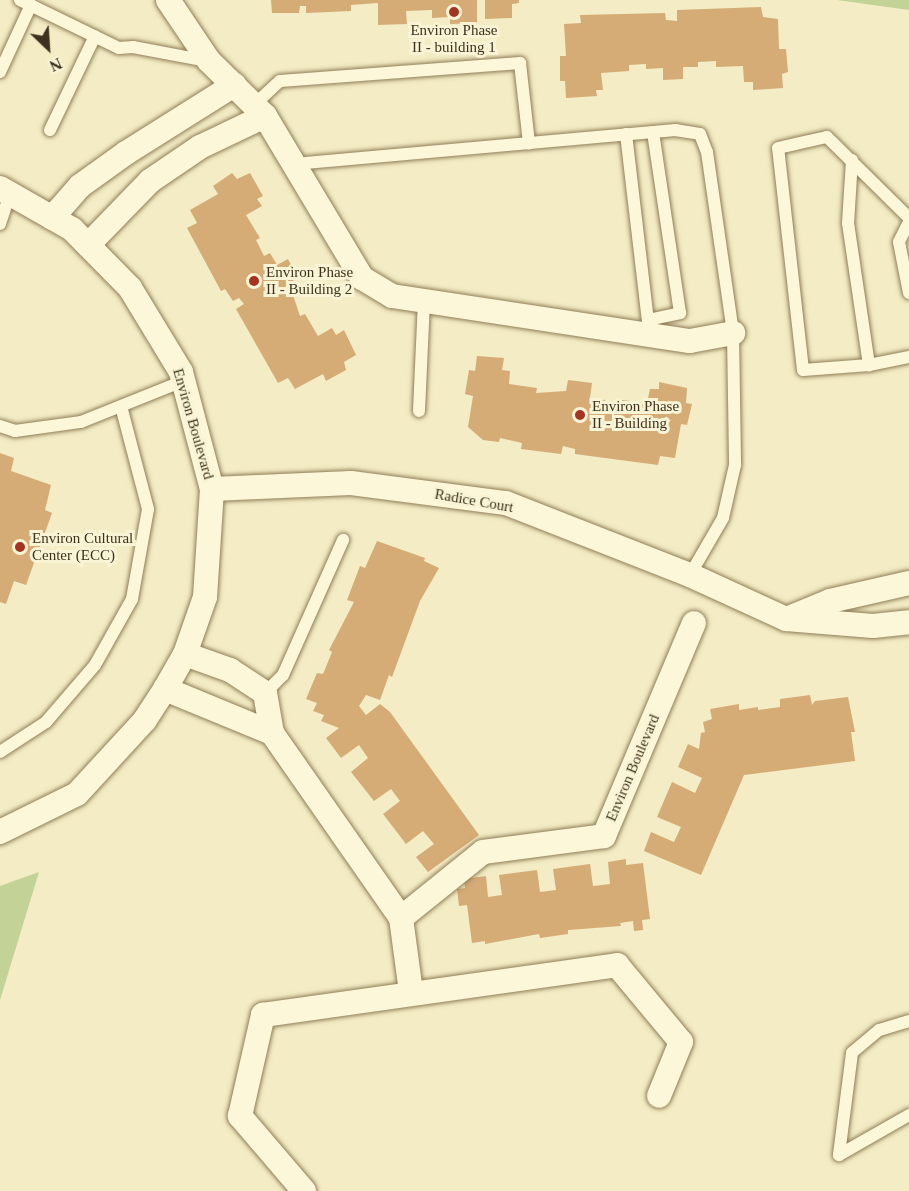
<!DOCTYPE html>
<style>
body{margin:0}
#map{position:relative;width:909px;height:1191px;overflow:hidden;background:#f3ecc4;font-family:"Times New Roman",serif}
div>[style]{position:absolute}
.green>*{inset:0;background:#c3d296}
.building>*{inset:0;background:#d5ab76}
.roads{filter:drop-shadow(0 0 2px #907e58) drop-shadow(0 0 2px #907e58)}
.lane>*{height:12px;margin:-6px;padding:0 6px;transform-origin:6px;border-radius:6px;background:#fcf7d9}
.street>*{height:24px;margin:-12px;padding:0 12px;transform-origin:12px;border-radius:12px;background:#fcf7d9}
.dots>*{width:16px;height:16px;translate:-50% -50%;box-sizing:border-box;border:3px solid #f9f4d5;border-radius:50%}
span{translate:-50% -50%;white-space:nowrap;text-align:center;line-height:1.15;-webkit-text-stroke:6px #f9f4d5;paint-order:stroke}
.poi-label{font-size:15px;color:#3e321e}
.left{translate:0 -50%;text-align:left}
.street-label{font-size:15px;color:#3e321e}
.north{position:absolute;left:18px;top:18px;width:60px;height:60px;-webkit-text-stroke:4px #f9f4d5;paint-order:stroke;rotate:155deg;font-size:16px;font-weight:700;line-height:24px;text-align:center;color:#3e321e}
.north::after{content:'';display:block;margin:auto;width:21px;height:27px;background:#3e321e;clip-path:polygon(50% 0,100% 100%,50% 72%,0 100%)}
</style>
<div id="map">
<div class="green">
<div style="clip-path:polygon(837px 0,909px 0,909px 10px)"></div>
<div style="clip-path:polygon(39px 872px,0 1000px,0 886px)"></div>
</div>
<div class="building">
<div style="clip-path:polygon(271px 0,477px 0,477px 23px,450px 24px,450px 17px,432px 18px,432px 10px,406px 11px,407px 24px,378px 25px,378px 3px,351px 5px,351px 11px,306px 13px,306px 6px,300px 6px,299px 13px,272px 13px)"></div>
<div style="clip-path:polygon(485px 0,519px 0,519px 3px,512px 4px,512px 18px,485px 19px)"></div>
<div style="clip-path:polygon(761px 7px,763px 17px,778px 19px,779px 49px,786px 49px,788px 72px,782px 74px,783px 88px,753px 90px,753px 82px,744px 82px,743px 66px,716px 67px,716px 61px,698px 62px,698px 67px,683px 67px,683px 79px,663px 80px,663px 68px,646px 69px,646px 64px,629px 65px,629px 71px,601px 73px,603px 90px,596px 90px,597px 96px,566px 98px,565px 81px,560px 81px,560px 56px,566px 56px,564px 24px,581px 23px,580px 15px,665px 13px,666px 20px,677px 21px,677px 10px)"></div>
<div style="clip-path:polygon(232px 173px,237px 179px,250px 173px,263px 196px,257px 199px,262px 206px,246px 215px,260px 238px,256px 240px,264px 256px,270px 253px,277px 265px,288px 259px,298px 278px,289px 283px,300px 316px,305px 314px,318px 336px,332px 328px,336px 335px,344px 330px,356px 355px,344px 362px,346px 370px,326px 381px,323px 374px,295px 389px,288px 378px,278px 383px,236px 309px,244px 304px,239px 298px,233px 301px,225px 289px,221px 291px,187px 228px,197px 223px,190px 210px,218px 194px,213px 186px)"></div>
<div style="clip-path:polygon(477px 356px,504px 358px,502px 370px,510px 371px,509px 384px,537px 388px,536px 393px,566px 391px,568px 380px,592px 383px,590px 398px,605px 400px,604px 405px,620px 406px,622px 400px,647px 403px,650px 389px,659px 389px,659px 382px,687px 388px,686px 403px,692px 404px,687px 425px,681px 424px,675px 458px,660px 456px,658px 465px,575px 454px,575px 449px,563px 446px,561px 454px,521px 449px,522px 443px,500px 438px,499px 442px,483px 440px,468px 427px,473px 396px,465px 394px,469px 370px,475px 371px)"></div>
<div style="clip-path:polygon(0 453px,14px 458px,11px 471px,51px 485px,45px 510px,52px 513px,26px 585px,14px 581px,6px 604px,0 602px)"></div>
<div style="clip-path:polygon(377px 541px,425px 558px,424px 561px,439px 568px,420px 601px,392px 677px,389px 675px,380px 700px,366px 695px,359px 706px,366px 715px,380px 704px,390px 712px,479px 835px,428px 872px,416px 857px,434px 844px,423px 831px,406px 844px,383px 814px,400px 801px,391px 789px,374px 801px,351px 772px,368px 758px,359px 745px,341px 758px,326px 738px,339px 728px,321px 721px,324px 715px,313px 711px,317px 703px,306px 699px,317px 673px,323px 674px,332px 652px,329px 650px,354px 602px,347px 600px,360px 566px,365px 568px)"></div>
<div style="clip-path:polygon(810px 695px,812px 705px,815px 701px,848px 697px,855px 732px,851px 732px,855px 761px,744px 775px,701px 875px,644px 851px,651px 832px,674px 842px,681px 827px,657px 817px,672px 782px,695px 793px,702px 778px,678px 767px,688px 744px,699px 749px,701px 733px,705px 732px,703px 722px,712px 719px,710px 709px,739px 704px,739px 710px,758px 707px,758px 710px,780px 707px,780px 699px)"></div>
<div style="clip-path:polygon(626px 859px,626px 865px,643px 863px,650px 919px,642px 920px,643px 930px,634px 931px,633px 921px,620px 923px,621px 926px,568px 930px,568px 934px,540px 938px,539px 934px,485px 944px,485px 941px,472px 943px,467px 905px,459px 906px,457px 889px,465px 888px,464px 879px,486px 876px,488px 897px,502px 895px,499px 875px,537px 870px,540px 892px,556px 890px,553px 869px,590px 864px,593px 886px,610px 884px,608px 862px)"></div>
</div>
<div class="roads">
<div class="lane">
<div style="left:20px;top:0;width:110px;rotate:25.9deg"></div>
<div style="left:119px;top:48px;width:14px;rotate:-4deg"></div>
<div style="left:133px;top:47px;width:75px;rotate:10.7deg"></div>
<div style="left:0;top:72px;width:74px;rotate:-65.2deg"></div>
<div style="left:254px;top:105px;width:35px;rotate:-43deg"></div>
<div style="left:280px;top:81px;width:241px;rotate:-4.3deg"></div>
<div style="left:520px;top:63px;width:81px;rotate:83.6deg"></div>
<div style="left:50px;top:130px;width:104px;rotate:-64.4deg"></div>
<div style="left:626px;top:134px;width:187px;rotate:83.3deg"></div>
<div style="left:648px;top:320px;width:33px;rotate:-12deg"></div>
<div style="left:680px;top:313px;width:183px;rotate:-98.5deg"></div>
<div style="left:852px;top:160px;width:63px;rotate:93.6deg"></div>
<div style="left:848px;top:223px;width:144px;rotate:81.6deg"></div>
<div style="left:869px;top:365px;width:41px;rotate:-11.3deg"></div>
<div style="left:294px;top:164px;width:383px;rotate:-5.1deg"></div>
<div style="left:675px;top:130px;width:25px;rotate:9deg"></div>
<div style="left:700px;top:134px;width:19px;rotate:69deg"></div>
<div style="left:707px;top:152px;width:183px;rotate:81.8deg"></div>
<div style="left:733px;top:333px;width:132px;rotate:89.1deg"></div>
<div style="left:735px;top:465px;width:54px;rotate:102.8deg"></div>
<div style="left:723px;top:518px;width:66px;rotate:120.1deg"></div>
<div style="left:909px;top:222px;width:22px;rotate:117deg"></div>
<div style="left:899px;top:242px;width:52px;rotate:78.9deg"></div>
<div style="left:0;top:224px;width:32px;rotate:-72deg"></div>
<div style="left:869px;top:365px;width:66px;rotate:175.7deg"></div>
<div style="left:803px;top:370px;width:223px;rotate:-96.4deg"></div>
<div style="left:778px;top:148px;width:50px;rotate:-12.7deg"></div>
<div style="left:827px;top:137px;width:115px;rotate:44.6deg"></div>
<div style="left:419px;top:411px;width:110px;rotate:-87.4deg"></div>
<div style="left:0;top:426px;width:16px;rotate:18deg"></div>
<div style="left:15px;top:431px;width:67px;rotate:-7.8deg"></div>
<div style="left:81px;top:422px;width:110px;rotate:-21.9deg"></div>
<div style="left:265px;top:693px;width:25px;rotate:-45deg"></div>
<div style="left:283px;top:675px;width:148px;rotate:-66deg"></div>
<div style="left:0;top:752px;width:55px;rotate:-33.1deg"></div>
<div style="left:46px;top:722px;width:75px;rotate:-49.3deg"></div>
<div style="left:95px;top:665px;width:76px;rotate:-60.7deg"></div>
<div style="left:132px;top:599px;width:91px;rotate:-79.9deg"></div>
<div style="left:148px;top:509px;width:106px;rotate:-104.7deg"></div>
<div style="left:909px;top:1021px;width:31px;rotate:163deg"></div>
<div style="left:879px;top:1030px;width:35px;rotate:140deg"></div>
<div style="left:852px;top:1053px;width:103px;rotate:97.3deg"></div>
<div style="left:839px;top:1155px;width:81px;rotate:-29.7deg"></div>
</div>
<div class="street">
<div style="left:168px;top:0;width:73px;rotate:56.1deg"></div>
<div style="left:209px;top:61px;width:78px;rotate:44.5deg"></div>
<div style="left:265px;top:116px;width:189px;rotate:59.1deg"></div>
<div style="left:362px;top:278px;width:35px;rotate:31deg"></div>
<div style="left:392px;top:296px;width:301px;rotate:8.6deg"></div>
<div style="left:690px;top:341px;width:44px;rotate:-10.5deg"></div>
<div style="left:0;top:188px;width:83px;rotate:29.7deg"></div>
<div style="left:72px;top:229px;width:83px;rotate:45.5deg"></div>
<div style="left:130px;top:288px;width:98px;rotate:58.7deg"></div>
<div style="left:181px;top:372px;width:121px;rotate:75.2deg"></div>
<div style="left:212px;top:489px;width:108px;rotate:93.7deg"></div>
<div style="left:205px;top:597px;width:60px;rotate:109.3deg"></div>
<div style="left:185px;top:654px;width:40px;rotate:119.7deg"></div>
<div style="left:165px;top:689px;width:37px;rotate:123deg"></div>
<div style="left:145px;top:720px;width:100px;rotate:132.6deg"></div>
<div style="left:77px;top:794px;width:86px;rotate:153.7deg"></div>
<div style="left:52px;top:218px;width:43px;rotate:-48.8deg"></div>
<div style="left:80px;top:186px;width:57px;rotate:-35.7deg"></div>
<div style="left:126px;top:153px;width:128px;rotate:-32.2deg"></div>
<div style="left:88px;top:245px;width:89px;rotate:-45.9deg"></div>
<div style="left:150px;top:181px;width:60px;rotate:-34.2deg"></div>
<div style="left:200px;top:147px;width:72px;rotate:-25.5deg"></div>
<div style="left:212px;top:489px;width:139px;rotate:-2.5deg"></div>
<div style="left:351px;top:483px;width:156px;rotate:7.4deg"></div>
<div style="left:506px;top:503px;width:198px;rotate:21.4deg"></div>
<div style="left:690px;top:575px;width:106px;rotate:24.6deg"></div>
<div style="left:786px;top:619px;width:87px;rotate:4.6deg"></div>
<div style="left:873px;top:626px;width:36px;rotate:-6deg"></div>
<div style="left:791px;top:617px;width:42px;rotate:-22.3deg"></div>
<div style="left:830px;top:601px;width:81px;rotate:-12.8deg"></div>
<div style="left:185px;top:654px;width:48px;rotate:19.6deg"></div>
<div style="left:230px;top:670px;width:42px;rotate:33.3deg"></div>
<div style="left:265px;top:693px;width:41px;rotate:80.1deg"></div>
<div style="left:272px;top:733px;width:226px;rotate:55.1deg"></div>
<div style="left:401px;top:918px;width:75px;rotate:82.3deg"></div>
<div style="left:165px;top:689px;width:116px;rotate:22.4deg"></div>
<div style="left:401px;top:918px;width:105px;rotate:-38.8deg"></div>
<div style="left:483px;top:852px;width:122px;rotate:-7.5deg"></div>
<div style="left:604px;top:836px;width:231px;rotate:-67.1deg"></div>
<div style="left:304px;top:1191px;width:99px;rotate:-130.5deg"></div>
<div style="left:240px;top:1116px;width:104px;rotate:-77.2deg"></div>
<div style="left:263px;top:1015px;width:358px;rotate:-8deg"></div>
<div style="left:617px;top:965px;width:100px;rotate:50.3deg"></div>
<div style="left:681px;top:1042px;width:58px;rotate:112.2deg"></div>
</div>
</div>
<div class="dots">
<div style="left:454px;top:12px;background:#a53321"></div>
<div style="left:254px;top:281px;background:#a53321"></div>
<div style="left:580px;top:415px;background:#a53321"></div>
<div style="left:20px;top:547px;background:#a53321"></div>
</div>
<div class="poi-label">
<span style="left:454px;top:39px">Environ Phase<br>II - building 1</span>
<span class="left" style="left:266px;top:281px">Environ Phase<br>II - Building 2</span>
<span class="left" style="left:592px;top:415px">Environ Phase<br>II - Building</span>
<span class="left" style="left:32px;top:547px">Environ Cultural<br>Center (ECC)</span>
</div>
<div class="street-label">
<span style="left:193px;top:424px;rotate:74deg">Environ Boulevard</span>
<span style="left:474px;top:501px;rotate:10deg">Radice Court</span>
<span style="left:633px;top:768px;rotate:-67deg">Environ Boulevard</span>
</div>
<div class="north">N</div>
</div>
